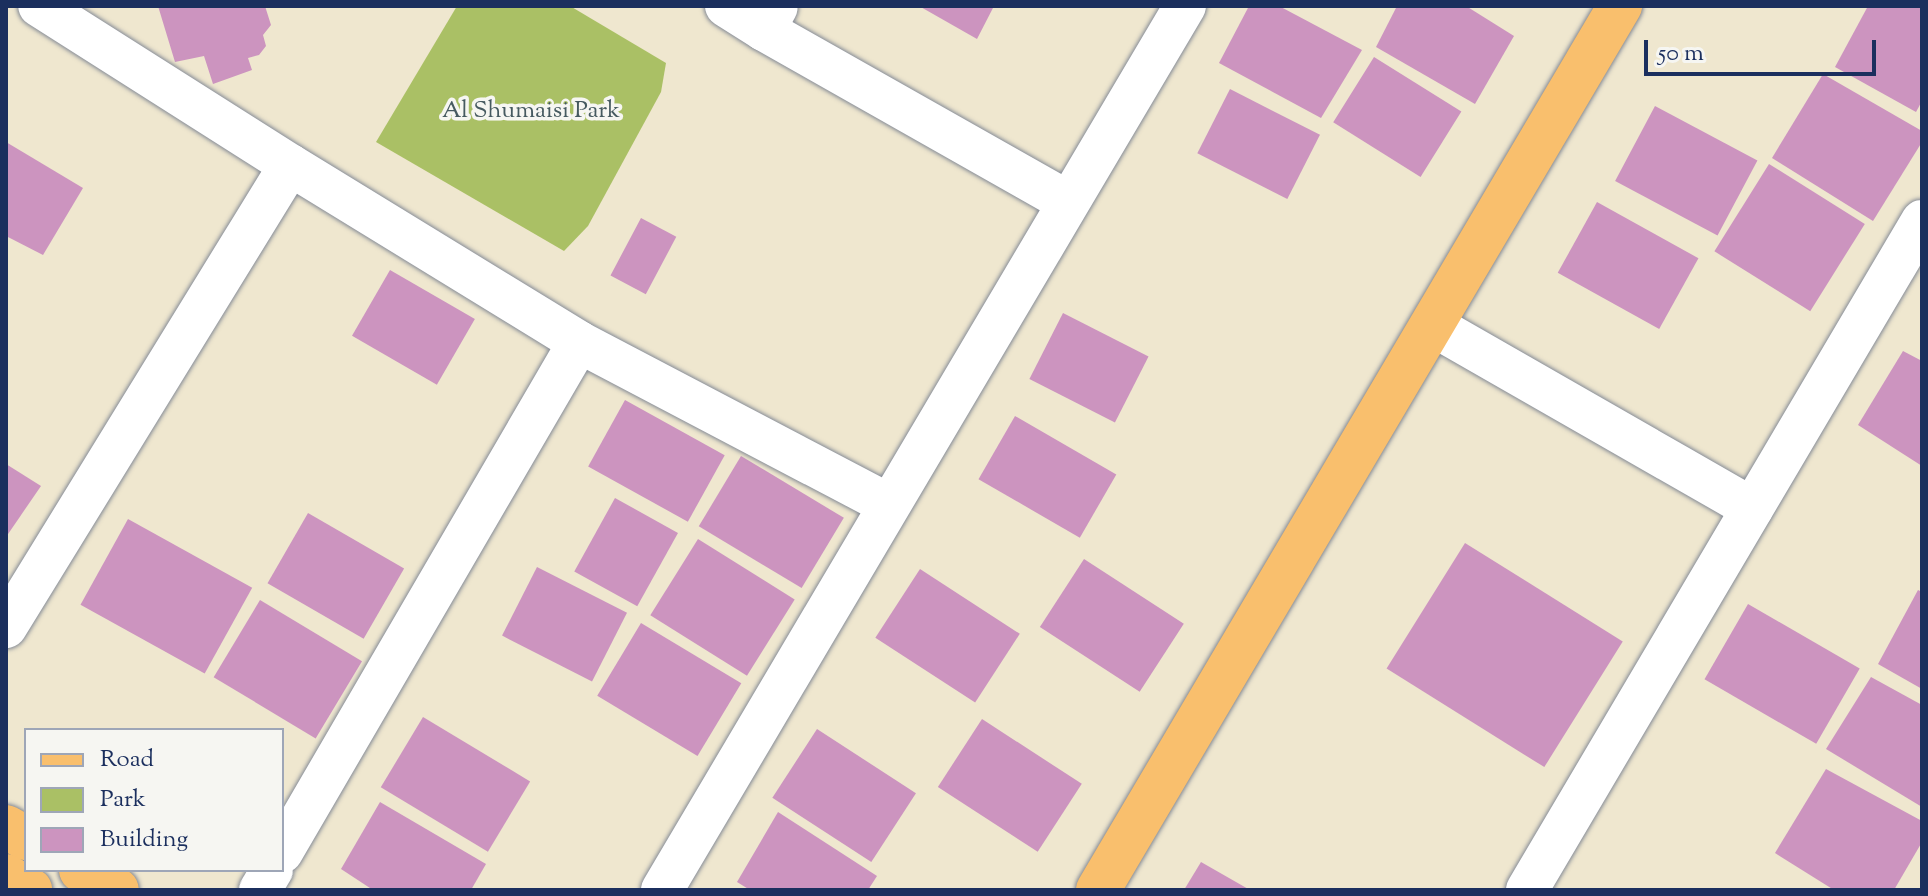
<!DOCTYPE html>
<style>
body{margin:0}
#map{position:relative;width:1928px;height:896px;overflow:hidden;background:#efe7cf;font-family:"Sorts Mill Goudy",serif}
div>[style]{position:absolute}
.green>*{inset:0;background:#aac065}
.building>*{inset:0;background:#cc94bf;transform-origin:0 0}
.roads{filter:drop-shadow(0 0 2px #858b96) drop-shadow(0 0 2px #858b96)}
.minor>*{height:42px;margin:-21px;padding:0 21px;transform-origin:21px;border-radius:21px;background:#fff}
.major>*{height:44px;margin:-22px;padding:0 22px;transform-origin:22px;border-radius:22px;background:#f9bf6d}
span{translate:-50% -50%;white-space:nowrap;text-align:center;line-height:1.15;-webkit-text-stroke:7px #f6f6f2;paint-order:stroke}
.park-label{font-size:24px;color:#465a60}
.frame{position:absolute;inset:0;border:8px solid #1b2f5e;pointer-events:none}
.legend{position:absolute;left:24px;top:728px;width:260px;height:144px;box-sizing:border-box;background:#f6f6f2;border:2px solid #9ea6b7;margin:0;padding:10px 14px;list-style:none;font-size:24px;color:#1b2f5e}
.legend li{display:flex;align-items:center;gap:16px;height:40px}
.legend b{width:40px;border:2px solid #9ea6b7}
.scale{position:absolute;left:1644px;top:40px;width:232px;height:36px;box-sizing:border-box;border:4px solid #1b2f5e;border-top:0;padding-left:10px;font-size:24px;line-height:28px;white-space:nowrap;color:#1b2f5e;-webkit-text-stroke:6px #f6f6f2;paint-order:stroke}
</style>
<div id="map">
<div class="green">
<div style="clip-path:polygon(457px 6px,570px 6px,666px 63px,661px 92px,588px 226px,564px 251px,376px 142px)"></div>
</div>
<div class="building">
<div style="clip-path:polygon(158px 6px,265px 6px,271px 25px,263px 35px,266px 46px,259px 55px,248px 58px,252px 70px,213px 84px,204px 56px,175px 62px)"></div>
<div style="clip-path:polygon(919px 6px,994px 6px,977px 39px)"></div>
<div style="clip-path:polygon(1249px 6px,1279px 6px,1362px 50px,1321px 118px,1219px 63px)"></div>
<div style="clip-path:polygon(1397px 6px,1466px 6px,1514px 36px,1475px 104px,1376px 47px)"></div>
<div style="clip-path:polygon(1868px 6px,1922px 7px,1922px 101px,1916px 112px,1835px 67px)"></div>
<div style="left:1374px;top:57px;width:103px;height:77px;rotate:32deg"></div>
<div style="clip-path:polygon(1823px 74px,1922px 131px,1922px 142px,1873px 221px,1772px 158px)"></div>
<div style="left:1230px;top:89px;width:101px;height:72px;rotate:27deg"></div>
<div style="left:1655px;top:106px;width:116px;height:85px;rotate:28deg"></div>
<div style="clip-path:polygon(6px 142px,83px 188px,43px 255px,6px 236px)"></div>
<div style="left:1769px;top:164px;width:113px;height:103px;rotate:32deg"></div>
<div style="left:1597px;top:202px;width:116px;height:81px;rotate:29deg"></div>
<div style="left:641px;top:218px;width:40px;height:65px;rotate:28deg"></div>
<div style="left:390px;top:270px;width:98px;height:76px;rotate:30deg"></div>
<div style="left:1063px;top:313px;width:96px;height:74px;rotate:27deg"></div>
<div style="clip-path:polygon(1903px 351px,1922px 361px,1922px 466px,1858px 425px)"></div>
<div style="left:625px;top:400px;width:114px;height:76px;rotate:29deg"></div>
<div style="left:1015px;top:416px;width:117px;height:73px;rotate:30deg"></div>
<div style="left:741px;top:456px;width:120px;height:82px;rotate:31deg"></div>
<div style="clip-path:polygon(6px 464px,41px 486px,6px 537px)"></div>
<div style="left:615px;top:498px;width:72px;height:84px;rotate:29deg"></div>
<div style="left:308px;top:513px;width:111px;height:81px;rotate:30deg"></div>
<div style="left:128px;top:519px;width:142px;height:98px;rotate:29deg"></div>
<div style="left:698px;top:539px;width:114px;height:90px;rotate:32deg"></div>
<div style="left:1465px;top:543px;width:186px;height:148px;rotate:32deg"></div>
<div style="left:1084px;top:559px;width:119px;height:81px;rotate:33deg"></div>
<div style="left:537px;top:567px;width:101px;height:77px;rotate:27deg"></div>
<div style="left:920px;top:569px;width:119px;height:82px;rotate:33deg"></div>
<div style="clip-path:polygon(1918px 590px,1922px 592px,1922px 689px,1878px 664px)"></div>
<div style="left:260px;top:600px;width:119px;height:90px;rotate:31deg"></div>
<div style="left:1748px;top:604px;width:129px;height:87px;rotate:30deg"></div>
<div style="left:641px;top:623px;width:117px;height:85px;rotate:31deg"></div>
<div style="clip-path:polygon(1871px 677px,1922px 705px,1922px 807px,1826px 749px)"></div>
<div style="left:423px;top:717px;width:125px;height:82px;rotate:31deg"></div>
<div style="left:982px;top:719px;width:119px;height:81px;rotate:33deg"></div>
<div style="left:817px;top:729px;width:118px;height:82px;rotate:33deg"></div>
<div style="clip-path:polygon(1826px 769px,1922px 821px,1922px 842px,1894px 890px,1834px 890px,1775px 853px)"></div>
<div style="clip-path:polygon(380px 802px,486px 864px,471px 890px,373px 890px,341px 869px)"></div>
<div style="clip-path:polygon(778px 812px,877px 876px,868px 890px,750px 890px,737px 882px)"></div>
<div style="clip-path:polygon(1201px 862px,1250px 890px,1184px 890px)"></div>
</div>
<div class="roads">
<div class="minor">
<div style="left:726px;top:6px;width:45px;rotate:32.3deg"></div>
<div style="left:764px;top:30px;width:26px;rotate:-61deg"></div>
<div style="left:764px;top:30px;width:349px;rotate:29.5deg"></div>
<div style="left:1432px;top:325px;width:369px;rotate:29.8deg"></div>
<div style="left:579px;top:342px;width:350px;rotate:27.7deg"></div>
<div style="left:6px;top:627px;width:542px;rotate:-58.42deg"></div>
<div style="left:290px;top:165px;width:297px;rotate:-147.6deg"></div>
<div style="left:282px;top:852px;width:590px;rotate:-59.79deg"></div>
<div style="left:579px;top:342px;width:339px;rotate:-148.5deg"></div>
<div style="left:260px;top:890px;width:23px;rotate:-59deg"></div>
<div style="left:662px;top:890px;width:1027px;rotate:-59.39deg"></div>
<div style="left:1527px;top:890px;width:777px;rotate:-59.44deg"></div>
</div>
<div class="major">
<div style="left:6px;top:827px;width:23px;rotate:29deg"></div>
<div style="left:81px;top:870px;width:41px;rotate:29.1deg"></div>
<div style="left:6px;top:876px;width:28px;rotate:30deg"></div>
<div style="left:1098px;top:890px;width:1027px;rotate:-59.44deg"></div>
</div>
</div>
<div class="park-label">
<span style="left:531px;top:112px">Al Shumaisi Park</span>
</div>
<div class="frame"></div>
<ul class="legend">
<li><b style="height:10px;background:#f9bf6d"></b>Road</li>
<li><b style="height:22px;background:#aac065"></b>Park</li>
<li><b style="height:22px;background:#cc94bf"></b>Building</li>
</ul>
<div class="scale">50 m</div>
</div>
